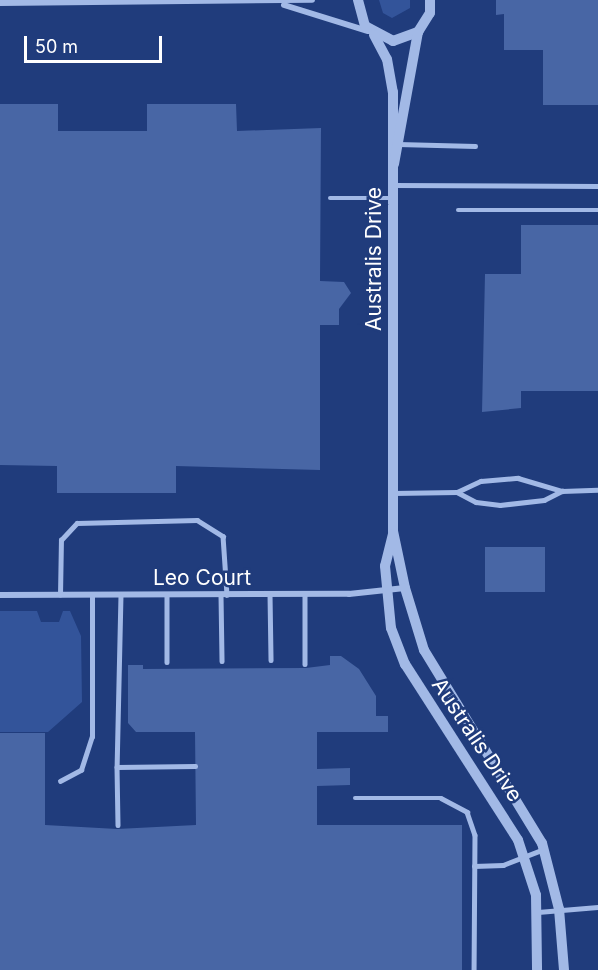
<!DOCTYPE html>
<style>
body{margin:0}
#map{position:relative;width:598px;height:970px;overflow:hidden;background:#203c7c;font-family:Inter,sans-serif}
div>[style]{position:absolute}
.green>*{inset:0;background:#33549a}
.building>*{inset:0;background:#4866a5;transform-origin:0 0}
.service>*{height:4.5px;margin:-2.25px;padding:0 2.25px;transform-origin:2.25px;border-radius:2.25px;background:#a2b9e6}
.minor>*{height:6px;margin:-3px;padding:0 3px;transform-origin:3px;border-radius:3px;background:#a2b9e6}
.tertiary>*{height:10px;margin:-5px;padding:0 5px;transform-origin:5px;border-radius:5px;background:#a2b9e6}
span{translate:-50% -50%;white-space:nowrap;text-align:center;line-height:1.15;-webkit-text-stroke:5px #203c7c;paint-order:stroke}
.street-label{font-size:21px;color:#fff}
.scale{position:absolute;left:24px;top:36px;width:138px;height:27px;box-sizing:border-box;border:3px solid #fff;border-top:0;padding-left:8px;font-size:18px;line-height:21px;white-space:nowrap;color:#fff;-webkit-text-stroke:4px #203c7c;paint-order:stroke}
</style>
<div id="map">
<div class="green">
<div style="clip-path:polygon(379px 0,410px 0,410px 8px,392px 18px,383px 13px)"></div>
<div style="clip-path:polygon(0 611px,37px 611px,41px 622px,59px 622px,63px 611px,70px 611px,81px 636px,82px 702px,48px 732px,0 732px)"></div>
</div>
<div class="building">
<div style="clip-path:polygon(496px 0,598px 0,598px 105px,543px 105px,543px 50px,504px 50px,504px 14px,496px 15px)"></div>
<div style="clip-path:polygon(0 104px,58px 104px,58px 131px,147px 131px,147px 104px,236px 104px,237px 131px,321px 128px,320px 281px,344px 282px,351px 293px,339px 309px,339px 325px,320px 325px,320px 470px,176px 466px,176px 493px,57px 493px,57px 466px,0 465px)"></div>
<div style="clip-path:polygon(521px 225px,598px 225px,598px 391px,521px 391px,521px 408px,482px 412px,485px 274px,521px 274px)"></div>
<div style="left:485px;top:547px;width:60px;height:45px"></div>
<div style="clip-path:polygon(330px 656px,341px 656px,359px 669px,376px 696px,376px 716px,388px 716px,388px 732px,317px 732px,317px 769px,350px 768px,350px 785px,317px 786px,317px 825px,462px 825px,462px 970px,0 970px,0 733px,45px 733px,45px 825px,117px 829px,196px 825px,195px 732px,136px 732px,128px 723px,128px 665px,143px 665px,143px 669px,306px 668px,330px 665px)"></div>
</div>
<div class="service">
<div style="left:398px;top:144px;width:77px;rotate:1.5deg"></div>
<div style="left:393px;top:185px;width:205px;rotate:0.3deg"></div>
<div style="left:330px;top:198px;width:63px"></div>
<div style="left:458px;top:210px;width:140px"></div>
<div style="left:457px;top:492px;width:21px;rotate:28deg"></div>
<div style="left:476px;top:502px;width:24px;rotate:7deg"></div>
<div style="left:500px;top:505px;width:44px;rotate:-6.5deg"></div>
<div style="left:544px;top:500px;width:20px;rotate:-27deg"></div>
<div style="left:393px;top:493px;width:64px;rotate:-0.9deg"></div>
<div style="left:457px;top:492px;width:26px;rotate:-25deg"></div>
<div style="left:481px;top:481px;width:37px;rotate:-5deg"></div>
<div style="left:518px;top:478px;width:46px;rotate:16.5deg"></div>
<div style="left:562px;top:491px;width:36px;rotate:-2deg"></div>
<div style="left:270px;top:594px;width:66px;rotate:89.1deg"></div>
<div style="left:305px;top:594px;width:70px;rotate:90deg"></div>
<div style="left:60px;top:595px;width:55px;rotate:-89deg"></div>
<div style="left:61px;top:540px;width:23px;rotate:-47deg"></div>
<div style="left:77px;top:523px;width:120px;rotate:-1.4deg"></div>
<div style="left:197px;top:520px;width:31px;rotate:32deg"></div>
<div style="left:223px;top:536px;width:59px;rotate:86.1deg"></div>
<div style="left:121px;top:595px;width:172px;rotate:91.3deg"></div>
<div style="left:117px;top:767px;width:78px;rotate:-0.7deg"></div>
<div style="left:167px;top:595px;width:67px;rotate:90deg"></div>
<div style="left:221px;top:595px;width:66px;rotate:89.1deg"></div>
<div style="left:117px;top:767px;width:58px;rotate:89deg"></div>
<div style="left:60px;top:781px;width:24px;rotate:-28deg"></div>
<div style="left:81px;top:770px;width:35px;rotate:-72deg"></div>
<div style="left:92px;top:737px;width:142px;rotate:-90deg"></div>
<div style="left:355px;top:798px;width:86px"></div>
<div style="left:441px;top:798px;width:30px;rotate:28deg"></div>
<div style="left:467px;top:812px;width:24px;rotate:71deg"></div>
<div style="left:475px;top:835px;width:135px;rotate:90.4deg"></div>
<div style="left:474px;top:866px;width:29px;rotate:-2deg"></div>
<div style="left:503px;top:865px;width:44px;rotate:-21.3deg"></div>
<div style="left:538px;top:912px;width:60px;rotate:-4.8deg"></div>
</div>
<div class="minor">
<div style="left:0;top:3px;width:312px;rotate:-0.6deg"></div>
<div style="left:284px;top:5px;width:88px;rotate:17.2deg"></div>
<div style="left:0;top:595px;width:349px;rotate:-0.2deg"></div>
<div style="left:349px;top:594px;width:56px;rotate:-6.1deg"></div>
</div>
<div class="tertiary">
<div style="left:358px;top:0;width:27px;rotate:75deg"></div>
<div style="left:365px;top:26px;width:32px;rotate:28deg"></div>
<div style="left:393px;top:41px;width:27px;rotate:-20deg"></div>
<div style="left:418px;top:32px;width:22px;rotate:-58deg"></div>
<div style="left:430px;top:13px;width:13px;rotate:-90deg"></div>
<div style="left:374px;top:35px;width:27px;rotate:62deg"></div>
<div style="left:387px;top:59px;width:34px;rotate:80deg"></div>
<div style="left:393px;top:92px;width:439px;rotate:90deg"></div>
<div style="left:393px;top:531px;width:58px;rotate:78.1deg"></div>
<div style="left:405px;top:588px;width:65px;rotate:73deg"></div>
<div style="left:424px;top:650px;width:226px;rotate:58.6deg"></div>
<div style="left:542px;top:843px;width:68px;rotate:75.6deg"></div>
<div style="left:559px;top:909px;width:61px;rotate:85.3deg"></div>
<div style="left:394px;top:164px;width:134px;rotate:-79.7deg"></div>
<div style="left:393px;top:534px;width:33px;rotate:104deg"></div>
<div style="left:385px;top:566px;width:62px;rotate:84.5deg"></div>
<div style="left:391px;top:628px;width:39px;rotate:69deg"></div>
<div style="left:405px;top:664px;width:209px;rotate:57.3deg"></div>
<div style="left:518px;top:840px;width:58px;rotate:71.9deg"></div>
<div style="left:536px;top:895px;width:75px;rotate:89.2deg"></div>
</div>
<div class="street-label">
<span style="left:374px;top:259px;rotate:-90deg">Australis Drive</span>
<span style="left:202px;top:578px">Leo Court</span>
<span style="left:477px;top:740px;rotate:56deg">Australis Drive</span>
</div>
<div class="scale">50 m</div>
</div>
